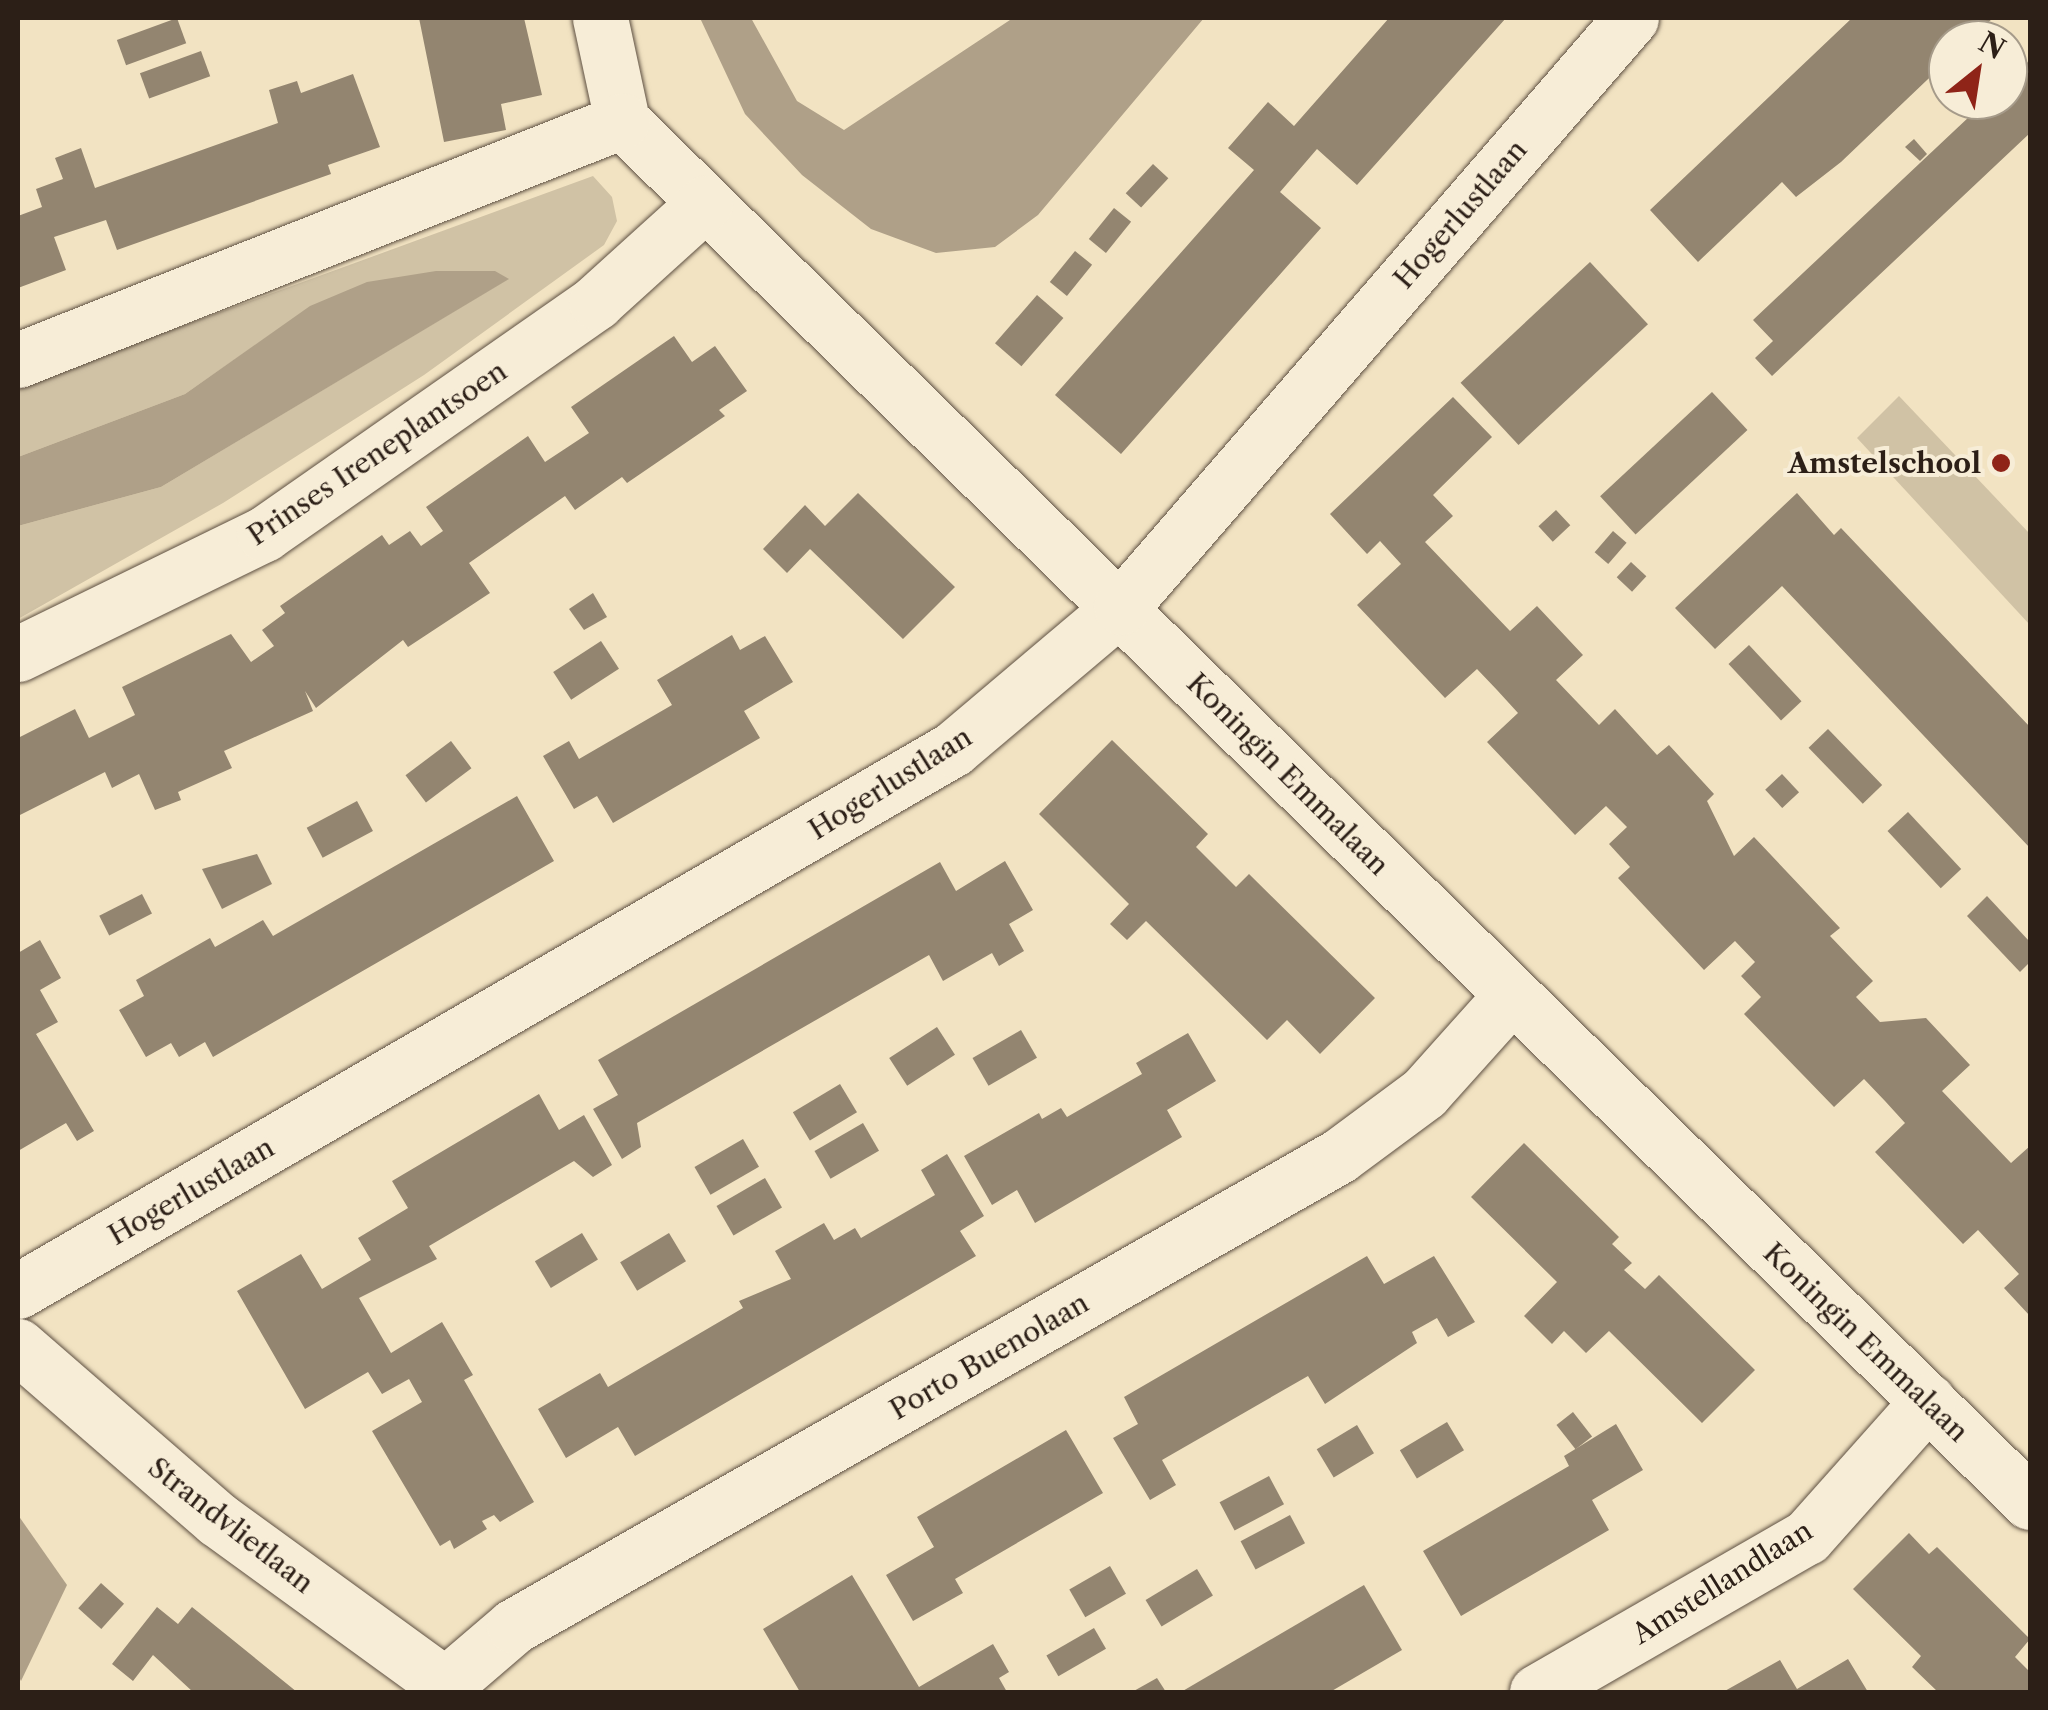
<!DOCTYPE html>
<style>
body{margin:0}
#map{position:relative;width:2048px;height:1710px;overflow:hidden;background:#f2e3c2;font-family:"Libre Caslon Text",serif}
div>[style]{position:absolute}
.green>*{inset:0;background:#d0c2a5}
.water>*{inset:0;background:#afa088}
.building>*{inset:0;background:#938570;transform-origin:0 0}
.roads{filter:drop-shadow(0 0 2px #5e5042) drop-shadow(0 0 2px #5e5042)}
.minor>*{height:55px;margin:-27.5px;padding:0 27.5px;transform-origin:27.5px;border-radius:27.5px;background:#f7edd7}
.dots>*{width:28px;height:28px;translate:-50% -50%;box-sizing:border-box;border:5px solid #f7edd7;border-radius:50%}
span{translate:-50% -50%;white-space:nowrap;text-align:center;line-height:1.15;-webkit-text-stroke:8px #f7edd7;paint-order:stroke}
.street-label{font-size:28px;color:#2c1f17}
.poi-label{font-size:28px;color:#2c1f17;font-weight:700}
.right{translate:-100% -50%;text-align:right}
.frame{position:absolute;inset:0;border:20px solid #2c1f17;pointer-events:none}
.north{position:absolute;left:1928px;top:20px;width:100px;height:100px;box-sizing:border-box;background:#f7edd7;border:2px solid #a69b8a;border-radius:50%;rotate:30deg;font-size:28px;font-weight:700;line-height:40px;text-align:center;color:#2c1f17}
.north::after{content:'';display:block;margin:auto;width:35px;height:45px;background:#8f2418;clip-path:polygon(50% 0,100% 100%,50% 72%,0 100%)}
</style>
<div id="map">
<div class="green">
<div style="clip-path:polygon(593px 176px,612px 197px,617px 221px,604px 245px,424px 375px,223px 503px,18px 619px,18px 526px,161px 487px,508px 279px,310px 307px,185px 394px,18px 457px,18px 386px)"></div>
<div style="clip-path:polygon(1899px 396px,2030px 534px,2030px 625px,1857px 438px)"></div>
</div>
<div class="water">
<div style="clip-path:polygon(700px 18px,751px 18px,797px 101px,844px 130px,1013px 18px,1204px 18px,1038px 215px,995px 247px,936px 253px,871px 229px,802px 175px,745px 114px)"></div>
<div style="clip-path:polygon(436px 271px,495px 271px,509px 279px,161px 487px,18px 526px,18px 457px,185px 394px,310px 306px,367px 282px)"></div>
<div style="clip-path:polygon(18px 1515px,67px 1585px,21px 1681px,18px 1675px)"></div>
</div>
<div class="building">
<div style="left:177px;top:18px;width:27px;height:64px;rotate:70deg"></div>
<div style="clip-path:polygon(419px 18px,524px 18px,542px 95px,501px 104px,506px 130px,444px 142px)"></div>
<div style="clip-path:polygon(1389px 18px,1506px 18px,1357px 185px,1317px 149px,1280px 192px,1321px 228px,1121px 454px,1055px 395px,1254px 170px,1228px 148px,1268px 102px,1294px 126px)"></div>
<div style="clip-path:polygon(1852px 18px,1993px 18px,1969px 40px,1948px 40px,1948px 60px,1841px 162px,1796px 197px,1782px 182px,1698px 262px,1650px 210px)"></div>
<div style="left:201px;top:51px;width:27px;height:65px;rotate:70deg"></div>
<div style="clip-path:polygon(2030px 60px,2030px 133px,1772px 376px,1755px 358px,1773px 341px,1753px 320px,1987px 100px,2008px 100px,2008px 81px)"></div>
<div style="clip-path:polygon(353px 74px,380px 147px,328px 165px,331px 174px,117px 250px,106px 220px,54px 237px,66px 270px,18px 288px,18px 216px,42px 207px,36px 189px,63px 179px,55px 158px,81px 148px,95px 188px,278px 123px,269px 90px,297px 81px,301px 93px)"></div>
<div style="clip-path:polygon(1914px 139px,1927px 154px,1920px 161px,1905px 147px)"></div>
<div style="left:1153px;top:164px;width:21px;height:40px;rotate:43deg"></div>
<div style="left:1114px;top:208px;width:22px;height:40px;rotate:39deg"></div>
<div style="left:1075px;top:251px;width:22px;height:40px;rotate:39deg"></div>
<div style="left:1590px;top:262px;width:85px;height:177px;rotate:47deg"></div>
<div style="left:1037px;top:295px;width:35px;height:64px;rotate:41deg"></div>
<div style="clip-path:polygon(674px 336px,692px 362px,715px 346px,747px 391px,719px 410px,725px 416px,627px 483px,622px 477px,575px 510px,565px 496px,469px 563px,490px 593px,408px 647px,403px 640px,316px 708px,305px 691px,313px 711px,224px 751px,232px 768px,178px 792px,181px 800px,155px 810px,139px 774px,112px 788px,105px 772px,18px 816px,18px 738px,75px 709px,89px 738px,135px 715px,122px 687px,231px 634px,251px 662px,274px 646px,262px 630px,285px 613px,280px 606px,382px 535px,389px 545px,410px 531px,421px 546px,443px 531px,426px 507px,528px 436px,545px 462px,589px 433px,571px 407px)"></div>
<div style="left:1712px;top:392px;width:52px;height:153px;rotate:47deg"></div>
<div style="clip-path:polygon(1453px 397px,1492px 437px,1433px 495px,1453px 516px,1425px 542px,1510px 631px,1537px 606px,1583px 655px,1556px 680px,1599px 725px,1615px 709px,1657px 755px,1669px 745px,1714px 794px,1707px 801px,1734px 856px,1754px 837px,1840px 928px,1830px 936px,1873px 981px,1856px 997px,1880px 1022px,1926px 1018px,1970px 1065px,1942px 1091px,2011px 1163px,2030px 1146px,2030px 1316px,2004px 1288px,2019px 1274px,1978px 1230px,1963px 1244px,1875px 1152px,1905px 1123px,1885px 1101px,1864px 1079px,1834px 1107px,1744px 1014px,1761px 997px,1741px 976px,1755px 962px,1735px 941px,1704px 970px,1618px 878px,1630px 867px,1609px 844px,1627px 827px,1606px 806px,1575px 835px,1487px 742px,1518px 713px,1497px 690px,1477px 669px,1445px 698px,1357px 605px,1401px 564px,1380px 541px,1367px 554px,1330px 514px)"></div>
<div style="clip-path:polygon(858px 493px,955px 587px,903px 639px,810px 549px,787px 573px,763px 549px,805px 505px,825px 526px)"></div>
<div style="clip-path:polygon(1797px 493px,1834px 535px,1841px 528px,2030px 727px,2030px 848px,1782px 586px,1715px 649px,1675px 608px)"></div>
<div style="left:1556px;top:510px;width:21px;height:24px;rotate:47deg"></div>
<div style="left:1613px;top:531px;width:18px;height:28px;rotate:41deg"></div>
<div style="left:1631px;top:562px;width:21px;height:21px;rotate:43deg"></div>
<div style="clip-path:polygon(593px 593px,607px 617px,584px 630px,569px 609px)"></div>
<div style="clip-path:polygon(732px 635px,740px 650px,765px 636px,793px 682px,744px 711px,760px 738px,613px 823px,597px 796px,574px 809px,543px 756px,569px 741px,579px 759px,672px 705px,657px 680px)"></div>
<div style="left:601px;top:641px;width:33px;height:57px;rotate:57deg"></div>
<div style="left:1749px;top:645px;width:77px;height:28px;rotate:47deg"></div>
<div style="left:1828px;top:729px;width:78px;height:27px;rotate:46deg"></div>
<div style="clip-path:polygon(1112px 740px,1208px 834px,1196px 847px,1236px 887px,1249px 874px,1375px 998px,1320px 1054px,1287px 1020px,1267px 1040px,1146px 921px,1127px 940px,1110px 924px,1129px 904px,1039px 814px)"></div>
<div style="left:451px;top:741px;width:34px;height:57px;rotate:53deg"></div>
<div style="left:1782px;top:774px;width:25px;height:23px;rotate:47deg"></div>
<div style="clip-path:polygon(517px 796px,554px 861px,213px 1057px,205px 1042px,179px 1057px,171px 1043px,146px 1057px,119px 1010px,144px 996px,136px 980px,210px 938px,215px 947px,263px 920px,273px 936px)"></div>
<div style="left:357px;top:801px;width:34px;height:57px;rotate:62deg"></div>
<div style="left:1908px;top:812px;width:78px;height:28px;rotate:47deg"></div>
<div style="clip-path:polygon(257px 854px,272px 884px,222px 909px,202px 869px)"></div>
<div style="clip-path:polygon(1005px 861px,1033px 910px,1009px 924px,1024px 951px,999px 966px,992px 953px,943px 981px,929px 955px,637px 1123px,641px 1147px,622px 1159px,593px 1109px,618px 1095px,598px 1060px,940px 862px,956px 891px)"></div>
<div style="left:142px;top:894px;width:22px;height:48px;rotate:63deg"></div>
<div style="clip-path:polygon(1987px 896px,2030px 942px,2030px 962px,2020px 972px,1967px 916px)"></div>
<div style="clip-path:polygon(40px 940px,61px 978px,40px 990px,58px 1022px,36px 1034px,94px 1131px,77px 1141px,66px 1123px,18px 1151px,18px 953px)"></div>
<div style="left:937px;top:1027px;width:33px;height:57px;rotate:57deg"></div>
<div style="left:1021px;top:1030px;width:32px;height:56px;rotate:60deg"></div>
<div style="clip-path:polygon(1188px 1033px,1216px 1081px,1167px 1110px,1182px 1137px,1035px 1223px,1017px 1190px,992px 1205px,964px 1156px,1039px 1113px,1042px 1119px,1061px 1108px,1067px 1117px,1142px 1074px,1136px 1063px)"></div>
<div style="left:840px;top:1084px;width:33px;height:55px;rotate:59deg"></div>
<div style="clip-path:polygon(539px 1094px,559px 1130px,584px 1115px,612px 1165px,593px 1177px,574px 1161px,429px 1246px,437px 1259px,359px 1298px,391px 1353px,442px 1322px,473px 1375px,464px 1380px,534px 1502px,500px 1522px,494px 1515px,482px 1521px,487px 1529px,454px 1549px,450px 1540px,440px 1546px,372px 1431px,422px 1402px,409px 1379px,382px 1394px,368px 1372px,305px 1409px,237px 1291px,301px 1254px,322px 1289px,371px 1260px,358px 1238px,408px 1208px,392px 1181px)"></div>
<div style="left:863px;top:1123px;width:32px;height:56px;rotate:60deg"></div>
<div style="left:743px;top:1139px;width:32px;height:56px;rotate:60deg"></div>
<div style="clip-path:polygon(1524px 1143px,1619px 1237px,1612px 1244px,1632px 1263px,1624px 1270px,1645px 1289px,1659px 1275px,1755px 1370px,1702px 1423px,1609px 1331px,1586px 1353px,1564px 1331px,1552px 1344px,1524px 1316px,1557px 1282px,1471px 1197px)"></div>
<div style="clip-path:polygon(947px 1154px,984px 1216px,960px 1231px,976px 1256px,635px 1456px,618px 1427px,566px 1458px,538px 1409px,600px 1373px,608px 1387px,743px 1308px,739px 1301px,791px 1279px,775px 1251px,824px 1223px,834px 1240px,855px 1228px,861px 1238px,935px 1195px,921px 1170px)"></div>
<div style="left:765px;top:1178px;width:34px;height:56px;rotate:60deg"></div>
<div style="left:582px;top:1233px;width:31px;height:55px;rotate:59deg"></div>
<div style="left:669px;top:1233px;width:33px;height:57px;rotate:59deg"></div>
<div style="clip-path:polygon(1367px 1256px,1384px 1284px,1434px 1256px,1475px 1322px,1448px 1337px,1437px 1318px,1412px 1332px,1417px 1343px,1325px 1404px,1308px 1376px,1162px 1460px,1176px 1485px,1150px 1500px,1113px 1438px,1138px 1424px,1124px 1397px)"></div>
<div style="left:1573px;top:1412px;width:31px;height:21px;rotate:52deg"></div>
<div style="left:1447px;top:1422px;width:33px;height:55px;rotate:59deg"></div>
<div style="clip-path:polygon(1616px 1424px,1643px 1470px,1592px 1500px,1609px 1530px,1461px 1616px,1423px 1551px,1569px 1466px,1564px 1456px)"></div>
<div style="left:1357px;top:1425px;width:33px;height:47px;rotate:59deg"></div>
<div style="clip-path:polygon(1066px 1430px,1103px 1493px,955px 1579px,963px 1593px,913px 1621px,886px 1575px,934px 1547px,917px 1517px)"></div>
<div style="left:1269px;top:1476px;width:32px;height:56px;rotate:62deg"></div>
<div style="left:1290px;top:1515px;width:32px;height:56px;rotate:62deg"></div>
<div style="clip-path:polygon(1909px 1533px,1929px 1554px,1937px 1547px,2030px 1639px,2015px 1657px,2030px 1672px,2030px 1692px,1938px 1692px,1912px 1667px,1921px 1656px,1853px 1589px)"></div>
<div style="left:1110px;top:1566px;width:32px;height:47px;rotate:60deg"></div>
<div style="left:1197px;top:1569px;width:31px;height:60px;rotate:59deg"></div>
<div style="clip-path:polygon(852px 1575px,919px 1687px,993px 1644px,1009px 1672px,999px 1678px,1007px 1692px,800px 1692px,763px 1629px)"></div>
<div style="left:101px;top:1583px;width:31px;height:34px;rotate:42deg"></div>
<div style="clip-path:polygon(1364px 1585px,1402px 1650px,1330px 1692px,1181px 1692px)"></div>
<div style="clip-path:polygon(157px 1607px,178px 1624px,192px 1607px,297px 1692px,193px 1692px,153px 1655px,133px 1681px,112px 1664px)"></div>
<div style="left:1094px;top:1628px;width:24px;height:55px;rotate:60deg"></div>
<div style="clip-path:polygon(1848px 1659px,1868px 1692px,1723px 1692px,1780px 1660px,1797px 1689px)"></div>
<div style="clip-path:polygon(1157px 1678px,1166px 1692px,1132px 1692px)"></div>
</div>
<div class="roads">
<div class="minor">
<div style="left:600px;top:18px;width:105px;rotate:77.9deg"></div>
<div style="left:622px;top:121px;width:1972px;rotate:44.45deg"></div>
<div style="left:18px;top:360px;width:650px;rotate:-21.59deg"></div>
<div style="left:18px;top:654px;width:274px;rotate:-26deg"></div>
<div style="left:264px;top:534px;width:405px;rotate:-34.9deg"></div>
<div style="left:596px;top:302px;width:147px;rotate:-42.2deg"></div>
<div style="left:18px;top:1291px;width:1081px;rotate:-30.1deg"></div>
<div style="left:953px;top:749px;width:220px;rotate:-40.2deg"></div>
<div style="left:1121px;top:607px;width:779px;rotate:-49.11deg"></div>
<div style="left:18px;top:1346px;width:264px;rotate:41deg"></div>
<div style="left:217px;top:1519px;width:294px;rotate:36deg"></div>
<div style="left:444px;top:1686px;width:92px;rotate:-40.6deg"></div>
<div style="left:514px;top:1626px;width:949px;rotate:-29.67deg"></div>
<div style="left:1339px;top:1156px;width:106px;rotate:-36.5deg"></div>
<div style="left:1424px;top:1093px;width:130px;rotate:-48.1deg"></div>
<div style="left:1537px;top:1692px;width:311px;rotate:-29.9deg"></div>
<div style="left:1807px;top:1537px;width:182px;rotate:-48.3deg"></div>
</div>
</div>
<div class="dots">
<div style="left:2001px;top:463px;background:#8f2418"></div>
</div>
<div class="street-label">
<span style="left:1460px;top:214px;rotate:-49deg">Hogerlustlaan</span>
<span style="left:377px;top:453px;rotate:-34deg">Prinses Ireneplantsoen</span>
<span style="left:1288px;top:774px;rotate:45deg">Koningin Emmalaan</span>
<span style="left:890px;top:783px;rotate:-32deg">Hogerlustlaan</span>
<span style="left:191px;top:1191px;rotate:-30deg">Hogerlustlaan</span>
<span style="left:1866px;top:1342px;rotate:44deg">Koningin Emmalaan</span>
<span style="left:989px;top:1356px;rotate:-30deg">Porto Buenolaan</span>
<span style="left:231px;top:1525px;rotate:38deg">Strandvlietlaan</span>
<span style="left:1722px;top:1582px;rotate:-32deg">Amstellandlaan</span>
</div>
<div class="poi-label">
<span class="right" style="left:1981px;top:463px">Amstelschool</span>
</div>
<div class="frame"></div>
<div class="north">N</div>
</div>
